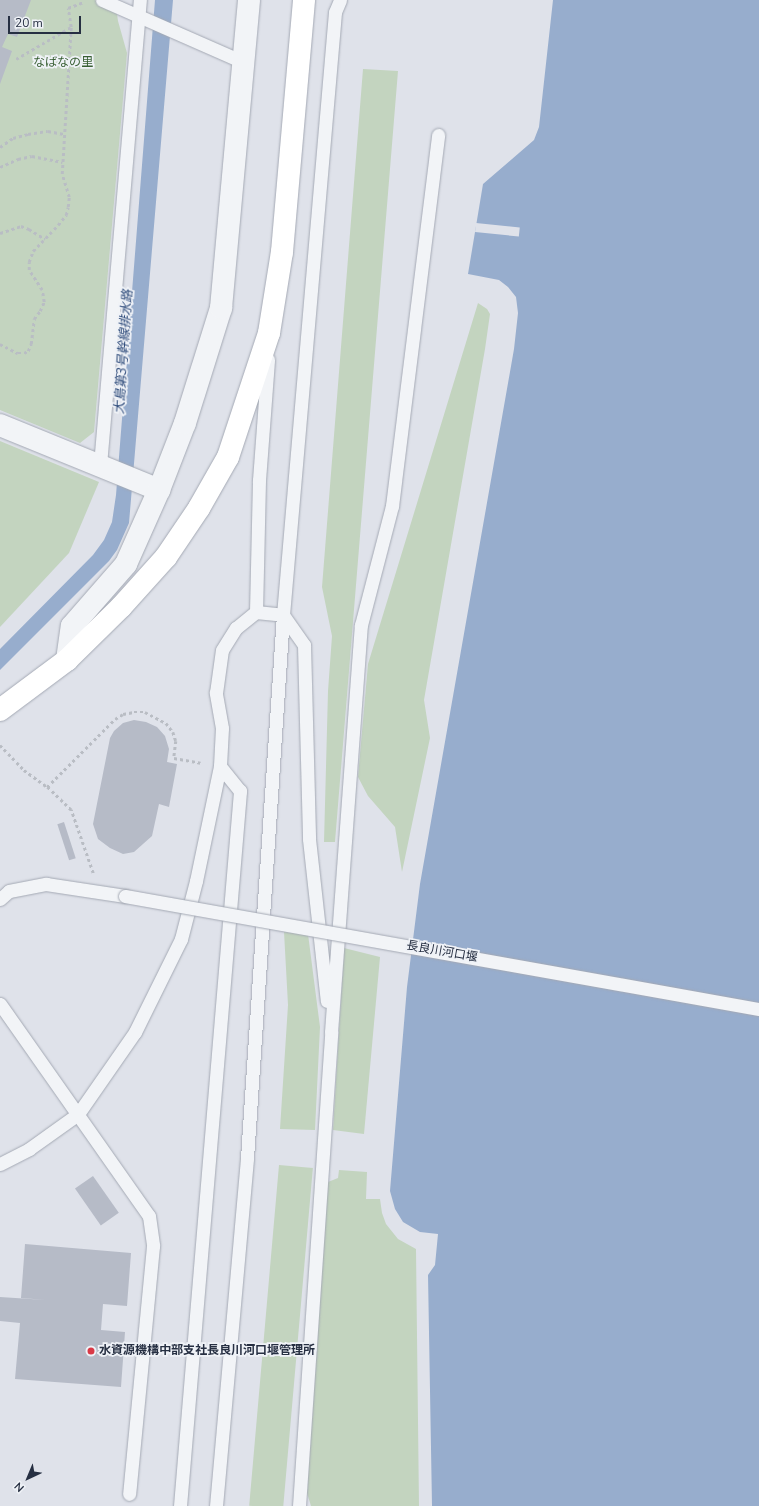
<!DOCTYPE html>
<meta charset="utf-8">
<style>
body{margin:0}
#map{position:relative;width:759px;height:1506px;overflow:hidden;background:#dfe2ea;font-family:"Nunito Sans","Noto Sans JP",sans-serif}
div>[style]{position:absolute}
.green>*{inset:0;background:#c3d4bf;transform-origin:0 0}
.water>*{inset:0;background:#97adcd}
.pier>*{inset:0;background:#dfe2ea;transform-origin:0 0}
.building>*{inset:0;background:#b6bbc7;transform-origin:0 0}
.path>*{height:2.5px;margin-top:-1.25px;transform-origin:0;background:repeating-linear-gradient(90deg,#b9bdc4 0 3px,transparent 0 6px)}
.roads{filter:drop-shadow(0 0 1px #a4a9b4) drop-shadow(0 0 1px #a4a9b4)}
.lane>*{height:13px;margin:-6.5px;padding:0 6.5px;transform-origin:6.5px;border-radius:6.5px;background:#f2f4f7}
.street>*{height:22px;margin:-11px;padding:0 11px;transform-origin:11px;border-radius:11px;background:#f2f4f7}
.secondary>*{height:22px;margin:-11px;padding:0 11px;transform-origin:11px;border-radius:11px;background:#fff}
.bridges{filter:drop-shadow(0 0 1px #a4a9b4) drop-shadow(0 0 1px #a4a9b4)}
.lane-bridge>*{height:13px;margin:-6.5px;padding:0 6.5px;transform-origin:6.5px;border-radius:6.5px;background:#f2f4f7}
.dots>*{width:11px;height:11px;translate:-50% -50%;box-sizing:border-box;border:2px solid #eff2f7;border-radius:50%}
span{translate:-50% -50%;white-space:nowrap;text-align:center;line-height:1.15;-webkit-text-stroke:3.5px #eff2f7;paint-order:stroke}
.park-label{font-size:12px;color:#385f33}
.street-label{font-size:12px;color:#262f42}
.poi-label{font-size:12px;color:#262f42;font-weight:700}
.left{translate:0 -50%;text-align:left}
.water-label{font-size:13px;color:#2d4a7a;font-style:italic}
.north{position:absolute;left:8px;top:1458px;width:40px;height:40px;-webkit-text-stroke:3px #eff2f7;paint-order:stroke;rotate:224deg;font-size:11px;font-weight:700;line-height:16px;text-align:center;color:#262f42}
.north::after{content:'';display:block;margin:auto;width:14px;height:18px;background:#262f42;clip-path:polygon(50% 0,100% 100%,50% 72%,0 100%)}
.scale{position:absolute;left:8px;top:16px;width:73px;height:18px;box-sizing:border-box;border:2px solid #262f42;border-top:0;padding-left:5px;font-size:12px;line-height:14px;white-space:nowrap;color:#262f42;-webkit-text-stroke:3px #eff2f7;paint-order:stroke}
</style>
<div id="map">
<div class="green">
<div style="clip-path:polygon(0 0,115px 0,118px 21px,127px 53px,94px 432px,80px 443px,0 410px)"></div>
<div style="clip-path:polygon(363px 69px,398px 71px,335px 842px,324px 842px,328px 691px,332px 636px,322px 587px)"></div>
<div style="clip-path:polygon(478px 303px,487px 309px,490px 314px,485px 349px,424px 700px,430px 738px,402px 872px,395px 827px,368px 796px,358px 777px,368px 664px)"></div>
<div style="clip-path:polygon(0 441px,99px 482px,69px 553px,0 627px)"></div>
<div style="clip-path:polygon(284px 932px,308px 934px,320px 1027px,315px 1130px,280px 1129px,288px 1005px)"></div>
<div style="clip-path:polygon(344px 948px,380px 957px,364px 1134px,333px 1130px)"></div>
<div style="left:279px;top:1165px;width:34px;height:342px;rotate:5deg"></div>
<div style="clip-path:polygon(339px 1170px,367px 1172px,366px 1199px,380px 1199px,382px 1213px,386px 1224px,398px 1239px,416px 1249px,419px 1506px,311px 1506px,307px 1493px,328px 1182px,338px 1178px)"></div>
</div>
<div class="water">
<div style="clip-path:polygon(155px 0,173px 0,129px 523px,117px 550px,109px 561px,0 670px,0 649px,93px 555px,104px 540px,112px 522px,116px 495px)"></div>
<div style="clip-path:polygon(553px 0,759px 0,759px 1506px,432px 1506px,428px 1275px,435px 1265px,438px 1234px,420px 1232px,403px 1222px,395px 1209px,390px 1191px,407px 987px,420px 884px,514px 349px,518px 313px,516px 297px,508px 287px,499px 280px,468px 274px,483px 184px,534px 140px,539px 127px)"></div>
</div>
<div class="pier">
<div style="left:476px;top:223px;width:44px;height:9px;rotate:6deg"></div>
</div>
<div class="building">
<div style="clip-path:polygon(0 0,31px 0,17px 37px,8px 34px,2px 47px,12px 51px,0 84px)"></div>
<div style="clip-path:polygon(134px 720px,146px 722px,157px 727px,165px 736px,169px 749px,167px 762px,177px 764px,169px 807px,159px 804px,152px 836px,134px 852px,123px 854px,110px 848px,98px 839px,93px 824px,110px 738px,114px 731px,123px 723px)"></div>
<div style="left:64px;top:822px;width:38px;height:7px;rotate:72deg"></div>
<div style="left:93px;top:1176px;width:45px;height:22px;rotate:55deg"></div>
<div style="clip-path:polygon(25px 1244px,131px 1253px,127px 1306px,103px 1304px,101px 1330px,125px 1332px,121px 1387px,15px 1379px,20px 1323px,0 1321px,0 1297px,46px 1300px,21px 1298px)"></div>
</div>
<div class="path">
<div style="left:16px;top:59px;width:64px;rotate:-30.2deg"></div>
<div style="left:0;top:147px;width:16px;rotate:-35deg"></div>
<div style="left:13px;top:138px;width:16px;rotate:-15deg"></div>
<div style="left:28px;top:134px;width:20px;rotate:-9deg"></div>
<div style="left:48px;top:131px;width:16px;rotate:11deg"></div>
<div style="left:0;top:167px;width:20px;rotate:-24deg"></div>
<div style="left:18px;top:159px;width:14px;rotate:-12deg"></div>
<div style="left:32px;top:156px;width:31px;rotate:11deg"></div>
<div style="left:0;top:233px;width:22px;rotate:-18deg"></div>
<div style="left:21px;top:226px;width:9px;rotate:21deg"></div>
<div style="left:29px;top:229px;width:19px;rotate:32deg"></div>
<div style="left:0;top:344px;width:20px;rotate:27deg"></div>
<div style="left:18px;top:353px;width:6px"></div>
<div style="left:24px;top:353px;width:4px;rotate:-27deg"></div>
<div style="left:28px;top:351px;width:8px;rotate:-67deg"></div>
<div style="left:31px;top:344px;width:25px;rotate:-83deg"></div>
<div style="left:34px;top:319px;width:10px;rotate:-53deg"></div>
<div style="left:40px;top:311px;width:10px;rotate:-66deg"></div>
<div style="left:44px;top:302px;width:12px;rotate:-99deg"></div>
<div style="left:42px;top:290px;width:24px;rotate:-123deg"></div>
<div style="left:29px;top:270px;width:8px;rotate:-90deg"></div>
<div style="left:29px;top:262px;width:12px;rotate:-70deg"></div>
<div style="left:33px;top:251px;width:36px;rotate:-46deg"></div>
<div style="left:58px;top:225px;width:13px;rotate:-51deg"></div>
<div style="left:66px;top:215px;width:8px;rotate:-76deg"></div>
<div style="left:68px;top:207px;width:10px;rotate:-84deg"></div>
<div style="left:69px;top:197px;width:24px;rotate:-107deg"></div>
<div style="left:62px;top:174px;width:147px;rotate:-86.5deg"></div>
<div style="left:71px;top:27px;width:19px;rotate:-99deg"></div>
<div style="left:68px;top:8px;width:17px;rotate:-21deg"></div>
<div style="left:0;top:745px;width:35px;rotate:46deg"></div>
<div style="left:24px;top:770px;width:29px;rotate:36deg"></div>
<div style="left:93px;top:873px;width:67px;rotate:-109.2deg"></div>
<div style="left:71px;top:810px;width:33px;rotate:-136deg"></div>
<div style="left:47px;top:787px;width:96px;rotate:-45deg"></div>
<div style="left:115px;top:719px;width:9px;rotate:-32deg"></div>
<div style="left:123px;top:714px;width:11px;rotate:-10deg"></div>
<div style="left:134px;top:712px;width:11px"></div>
<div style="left:145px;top:712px;width:24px;rotate:28deg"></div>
<div style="left:166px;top:723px;width:11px;rotate:52deg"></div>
<div style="left:173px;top:732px;width:9px;rotate:72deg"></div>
<div style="left:176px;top:741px;width:17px;rotate:97deg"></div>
<div style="left:174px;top:758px;width:27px;rotate:10deg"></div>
</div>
<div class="roads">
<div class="lane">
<div style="left:102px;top:0;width:154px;rotate:23.7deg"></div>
<div style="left:100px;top:465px;width:467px;rotate:-85.1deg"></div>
<div style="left:256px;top:612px;width:27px;rotate:6deg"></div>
<div style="left:283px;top:615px;width:37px;rotate:55deg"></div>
<div style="left:304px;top:645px;width:194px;rotate:88.5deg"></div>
<div style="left:309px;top:839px;width:163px;rotate:83.7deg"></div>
<div style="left:0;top:899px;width:12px;rotate:-42deg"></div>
<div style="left:9px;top:891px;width:38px;rotate:-11deg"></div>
<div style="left:46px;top:884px;width:80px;rotate:8.6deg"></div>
<div style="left:0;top:1004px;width:259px;rotate:54.9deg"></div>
<div style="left:149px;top:1216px;width:30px;rotate:82deg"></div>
<div style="left:153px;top:1246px;width:249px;rotate:95.5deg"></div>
<div style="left:0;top:1164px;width:33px;rotate:-27deg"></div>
<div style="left:29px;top:1149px;width:60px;rotate:-35.5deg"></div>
<div style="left:78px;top:1114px;width:100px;rotate:-55.2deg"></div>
<div style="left:135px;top:1032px;width:104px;rotate:-63.7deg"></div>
<div style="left:181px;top:939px;width:60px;rotate:-75.5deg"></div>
<div style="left:196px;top:881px;width:117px;rotate:-78.2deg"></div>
<div style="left:220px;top:766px;width:38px;rotate:-87deg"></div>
<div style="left:222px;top:728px;width:36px;rotate:-100deg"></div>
<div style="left:216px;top:693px;width:43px;rotate:-82.1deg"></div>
<div style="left:222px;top:650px;width:26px;rotate:-58deg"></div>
<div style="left:236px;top:628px;width:26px;rotate:-39deg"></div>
<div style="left:256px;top:612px;width:132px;rotate:-88.7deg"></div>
<div style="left:259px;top:480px;width:121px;rotate:-85.7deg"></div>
<div style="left:180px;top:1506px;width:718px;rotate:-85.2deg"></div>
<div style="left:240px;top:791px;width:32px;rotate:-129deg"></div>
<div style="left:216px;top:1506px;width:349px;rotate:-84.9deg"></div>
<div style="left:247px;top:1158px;width:544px;rotate:-86.21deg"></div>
<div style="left:283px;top:615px;width:605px;rotate:-85.07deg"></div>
<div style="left:335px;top:12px;width:13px;rotate:-67deg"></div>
<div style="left:299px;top:1506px;width:475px;rotate:-86.1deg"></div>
<div style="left:331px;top:1032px;width:408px;rotate:-85.8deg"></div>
<div style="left:361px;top:625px;width:123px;rotate:-75.4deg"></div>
<div style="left:392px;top:506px;width:374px;rotate:-82.9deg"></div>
</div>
<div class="street">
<div style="left:0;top:425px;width:172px;rotate:22.2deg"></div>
<div style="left:67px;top:660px;width:34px;rotate:-82deg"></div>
<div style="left:72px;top:626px;width:82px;rotate:-48.9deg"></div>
<div style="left:126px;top:564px;width:81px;rotate:-66deg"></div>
<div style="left:159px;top:490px;width:72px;rotate:-68.8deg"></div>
<div style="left:185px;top:423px;width:121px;rotate:-72.6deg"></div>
<div style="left:221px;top:308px;width:309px;rotate:-84.8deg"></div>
</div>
<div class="secondary">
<div style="left:0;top:710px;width:84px;rotate:-36.7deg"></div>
<div style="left:67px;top:660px;width:76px;rotate:-44.5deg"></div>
<div style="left:121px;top:607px;width:67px;rotate:-48deg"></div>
<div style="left:166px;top:557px;width:59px;rotate:-56deg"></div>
<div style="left:199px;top:508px;width:59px;rotate:-60.4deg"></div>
<div style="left:228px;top:457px;width:131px;rotate:-71.7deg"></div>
<div style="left:269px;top:333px;width:82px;rotate:-80.9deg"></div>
<div style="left:282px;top:252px;width:253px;rotate:-85deg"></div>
</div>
</div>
<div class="bridges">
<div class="lane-bridge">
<div style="left:125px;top:896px;width:644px;rotate:10.11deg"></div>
</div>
</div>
<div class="dots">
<div style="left:91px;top:1351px;background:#d93946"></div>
</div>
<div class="park-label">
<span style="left:63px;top:63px">なばなの里</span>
</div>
<div class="street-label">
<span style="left:442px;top:952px;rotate:10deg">長良川河口堰</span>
</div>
<div class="poi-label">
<span class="left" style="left:99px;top:1351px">水資源機構中部支社長良川河口堰管理所</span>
</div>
<div class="water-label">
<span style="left:124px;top:352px;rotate:-86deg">大島第3号幹線排水路</span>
</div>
<div class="north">N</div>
<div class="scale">20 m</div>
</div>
